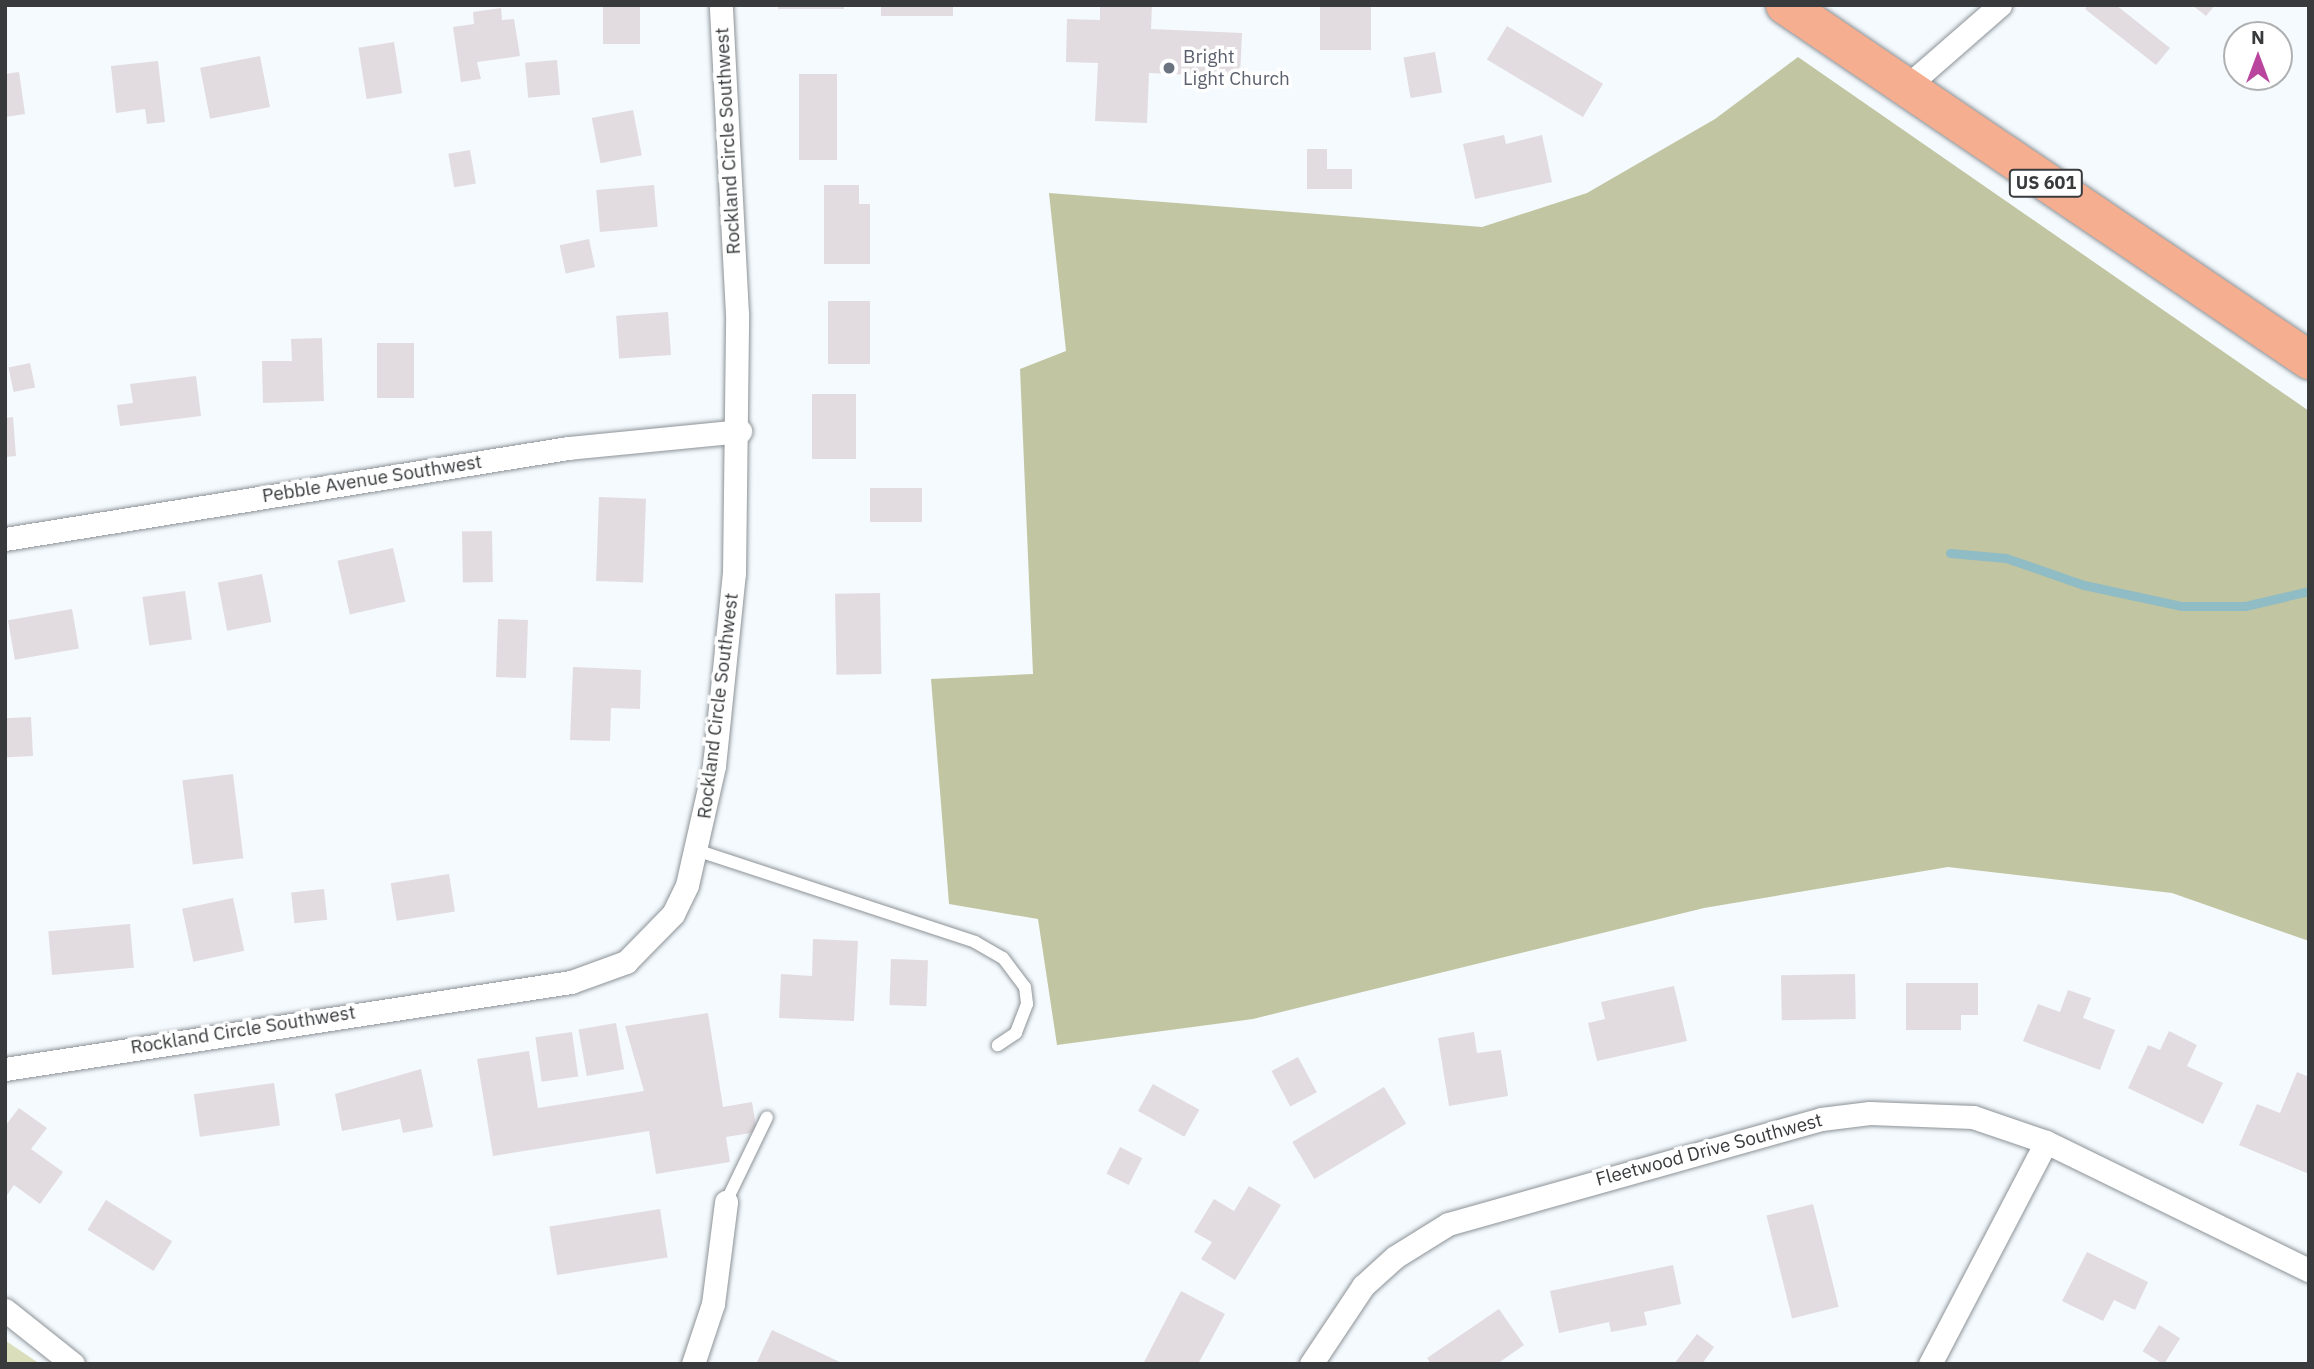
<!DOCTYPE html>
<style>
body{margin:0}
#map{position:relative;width:2314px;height:1369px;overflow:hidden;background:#f4fafe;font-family:"IBM Plex Sans",sans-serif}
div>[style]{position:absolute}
.green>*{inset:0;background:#dadeba}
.forest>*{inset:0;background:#c1c5a1}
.stream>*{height:9px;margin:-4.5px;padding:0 4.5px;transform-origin:4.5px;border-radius:4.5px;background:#8fbcc5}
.building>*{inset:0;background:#e2dce0;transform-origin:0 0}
.roads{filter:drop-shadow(0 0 2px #8c9296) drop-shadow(0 0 2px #8c9296)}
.lane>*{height:12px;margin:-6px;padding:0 6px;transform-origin:6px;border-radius:6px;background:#fff}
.street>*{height:23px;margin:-11.5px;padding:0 11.5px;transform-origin:11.5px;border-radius:11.5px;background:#fff}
.highway>*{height:38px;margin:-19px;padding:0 19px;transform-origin:19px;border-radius:19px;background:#f6ae90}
.dots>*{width:19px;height:19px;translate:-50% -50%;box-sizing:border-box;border:4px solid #fff;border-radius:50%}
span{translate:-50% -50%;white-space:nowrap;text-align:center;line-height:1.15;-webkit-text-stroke:7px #fff;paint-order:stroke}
.shield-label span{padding:2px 5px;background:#fff;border:2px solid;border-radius:5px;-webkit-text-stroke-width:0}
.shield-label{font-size:18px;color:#383a3c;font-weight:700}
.worship-label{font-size:19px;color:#5b616d}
.left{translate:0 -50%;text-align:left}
.street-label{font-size:19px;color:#383a3c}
.frame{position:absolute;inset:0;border:7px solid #383a3c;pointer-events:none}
.north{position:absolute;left:2223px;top:21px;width:70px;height:70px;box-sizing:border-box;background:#fff;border:2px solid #afb0b1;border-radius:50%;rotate:0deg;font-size:19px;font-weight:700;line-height:28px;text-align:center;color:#383a3c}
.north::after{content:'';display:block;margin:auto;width:24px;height:32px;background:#b9459e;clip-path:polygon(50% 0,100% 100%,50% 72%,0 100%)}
</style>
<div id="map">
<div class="green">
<div style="clip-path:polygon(6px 1341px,40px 1364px,5px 1364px)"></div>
</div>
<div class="forest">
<div style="clip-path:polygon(1798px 57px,2309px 411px,2309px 941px,2172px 893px,1948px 867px,1704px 908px,1253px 1019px,1057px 1045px,1038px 919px,949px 904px,931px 679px,1033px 674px,1020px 369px,1066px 351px,1049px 193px,1482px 227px,1587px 193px,1715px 119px)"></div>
</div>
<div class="stream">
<div style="left:1950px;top:553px;width:56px;rotate:5.1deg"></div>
<div style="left:2006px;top:558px;width:83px;rotate:19.1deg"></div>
<div style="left:2084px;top:585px;width:99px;rotate:12.2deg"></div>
<div style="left:2181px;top:606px;width:64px"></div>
<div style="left:2245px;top:606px;width:66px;rotate:-13.2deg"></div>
</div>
<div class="building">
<div style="left:603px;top:5px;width:37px;height:39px"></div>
<div style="left:778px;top:5px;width:66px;height:4px"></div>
<div style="left:881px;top:5px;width:72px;height:11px"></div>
<div style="clip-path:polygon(1100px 5px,1152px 5px,1151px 29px,1242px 33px,1240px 77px,1149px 73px,1147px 123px,1095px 121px,1098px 63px,1066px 62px,1067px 19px,1100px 20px)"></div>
<div style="left:1320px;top:5px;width:51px;height:45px"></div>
<div style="clip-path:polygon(2088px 5px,2116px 5px,2170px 48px,2156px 65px,2085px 9px)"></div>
<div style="clip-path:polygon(2192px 5px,2215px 5px,2206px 16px)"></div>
<div style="clip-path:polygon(501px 8px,502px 20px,514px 19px,520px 56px,477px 62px,481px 79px,461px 82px,453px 27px,474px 24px,473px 12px)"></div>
<div style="left:1507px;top:26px;width:112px;height:39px;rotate:31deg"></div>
<div style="left:394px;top:42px;width:52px;height:36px;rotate:81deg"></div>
<div style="left:1435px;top:52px;width:41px;height:32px;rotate:80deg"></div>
<div style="left:260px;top:56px;width:52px;height:61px;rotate:79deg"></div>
<div style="left:557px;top:60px;width:35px;height:32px;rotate:85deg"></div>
<div style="clip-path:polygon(158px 61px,165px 122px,147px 124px,145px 109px,116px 113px,111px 66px)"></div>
<div style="clip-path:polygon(19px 72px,25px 114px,5px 117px,5px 74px)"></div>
<div style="left:799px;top:74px;width:38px;height:86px"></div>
<div style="left:633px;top:110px;width:46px;height:42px;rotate:79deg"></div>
<div style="clip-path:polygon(1504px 135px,1506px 144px,1542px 135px,1552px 182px,1475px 199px,1463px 144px)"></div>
<div style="clip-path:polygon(1307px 149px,1327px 149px,1327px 169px,1352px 169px,1352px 189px,1307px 189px)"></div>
<div style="left:470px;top:150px;width:34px;height:22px;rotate:80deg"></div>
<div style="left:654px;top:185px;width:42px;height:58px;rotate:85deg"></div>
<div style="clip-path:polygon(824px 185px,859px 185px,859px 204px,870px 204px,870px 264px,824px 264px)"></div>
<div style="left:589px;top:239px;width:29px;height:30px;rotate:78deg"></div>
<div style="left:828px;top:301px;width:42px;height:63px"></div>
<div style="left:668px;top:312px;width:43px;height:52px;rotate:86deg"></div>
<div style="clip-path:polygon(322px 338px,324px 401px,263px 403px,262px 361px,292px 361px,291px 339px)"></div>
<div style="left:377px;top:343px;width:37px;height:55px"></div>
<div style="left:30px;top:363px;width:25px;height:22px;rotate:78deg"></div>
<div style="clip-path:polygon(196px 376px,201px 416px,120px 426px,117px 405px,133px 403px,130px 384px)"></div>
<div style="left:812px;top:394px;width:44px;height:65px"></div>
<div style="clip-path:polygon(13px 417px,16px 456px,5px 457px,5px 418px)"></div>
<div style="left:870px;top:488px;width:52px;height:34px"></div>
<div style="left:599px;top:497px;width:47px;height:84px;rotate:2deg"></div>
<div style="left:492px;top:531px;width:51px;height:30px;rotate:89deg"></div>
<div style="left:393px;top:548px;width:55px;height:57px;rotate:77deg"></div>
<div style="left:262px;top:574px;width:49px;height:45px;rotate:79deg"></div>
<div style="left:185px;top:591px;width:49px;height:43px;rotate:82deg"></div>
<div style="left:880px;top:593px;width:81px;height:45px;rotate:89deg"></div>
<div style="left:72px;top:609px;width:40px;height:65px;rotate:80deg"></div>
<div style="left:498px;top:619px;width:30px;height:58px;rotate:2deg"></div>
<div style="clip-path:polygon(573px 667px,641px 670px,640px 709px,611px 708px,610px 741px,570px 740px)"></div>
<div style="left:31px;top:717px;width:39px;height:26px;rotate:87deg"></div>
<div style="left:233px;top:774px;width:85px;height:51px;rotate:83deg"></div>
<div style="left:449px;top:874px;width:38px;height:59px;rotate:81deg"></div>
<div style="left:324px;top:889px;width:31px;height:33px;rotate:84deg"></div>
<div style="left:233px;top:898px;width:54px;height:52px;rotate:78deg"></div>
<div style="left:130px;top:924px;width:44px;height:82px;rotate:85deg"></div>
<div style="clip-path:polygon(813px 939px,858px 941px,854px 1021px,779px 1018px,781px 974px,812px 976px)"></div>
<div style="left:891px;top:959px;width:37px;height:46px;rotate:2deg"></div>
<div style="left:1855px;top:974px;width:45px;height:74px;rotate:89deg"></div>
<div style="clip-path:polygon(1906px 983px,1978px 983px,1978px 1015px,1961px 1015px,1961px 1030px,1906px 1030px)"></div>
<div style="clip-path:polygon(1674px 986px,1687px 1041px,1597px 1061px,1588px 1023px,1605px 1019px,1601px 1002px)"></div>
<div style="clip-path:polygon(2068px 990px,2091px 998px,2083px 1018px,2115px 1030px,2100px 1070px,2023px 1041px,2038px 1004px,2060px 1012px)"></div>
<div style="clip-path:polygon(708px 1013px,723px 1107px,752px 1102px,757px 1132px,726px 1137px,730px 1162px,656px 1174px,649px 1131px,493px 1156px,477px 1059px,529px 1051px,538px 1108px,644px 1091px,625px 1026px)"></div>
<div style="left:616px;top:1023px;width:47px;height:38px;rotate:80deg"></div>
<div style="clip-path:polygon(2169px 1031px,2197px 1045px,2187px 1066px,2223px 1083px,2203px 1124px,2128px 1088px,2148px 1045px,2160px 1050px)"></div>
<div style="left:572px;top:1032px;width:45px;height:37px;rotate:82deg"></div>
<div style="clip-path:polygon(1474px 1032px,1477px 1053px,1501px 1050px,1508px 1096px,1449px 1106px,1438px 1038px)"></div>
<div style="left:1298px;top:1057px;width:40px;height:30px;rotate:62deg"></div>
<div style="clip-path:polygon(421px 1069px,433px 1127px,403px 1133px,400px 1119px,342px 1131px,335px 1094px)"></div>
<div style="clip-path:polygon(2297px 1072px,2309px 1077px,2309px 1174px,2239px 1145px,2257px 1104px,2280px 1113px)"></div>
<div style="left:274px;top:1083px;width:43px;height:81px;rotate:82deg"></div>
<div style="left:1153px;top:1084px;width:53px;height:31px;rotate:29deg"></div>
<div style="left:1384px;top:1087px;width:43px;height:107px;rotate:59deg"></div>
<div style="clip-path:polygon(19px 1108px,47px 1128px,31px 1149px,63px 1172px,40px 1204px,14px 1185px,5px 1198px,5px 1126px)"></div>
<div style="left:1120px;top:1147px;width:25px;height:30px;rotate:27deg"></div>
<div style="clip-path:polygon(1249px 1186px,1281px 1205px,1235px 1280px,1201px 1259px,1212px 1242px,1194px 1232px,1214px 1199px,1234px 1211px)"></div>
<div style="left:106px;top:1200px;width:78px;height:35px;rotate:32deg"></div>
<div style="left:1813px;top:1204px;width:106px;height:48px;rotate:76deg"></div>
<div style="left:660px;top:1209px;width:49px;height:112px;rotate:81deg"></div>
<div style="clip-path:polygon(2087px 1252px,2148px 1282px,2135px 1310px,2114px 1300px,2103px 1321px,2062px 1301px)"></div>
<div style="clip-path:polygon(1673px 1265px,1681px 1304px,1644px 1312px,1647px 1325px,1611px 1332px,1609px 1322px,1559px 1333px,1550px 1291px)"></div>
<div style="clip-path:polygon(1181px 1291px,1225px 1314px,1198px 1364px,1143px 1364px)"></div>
<div style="clip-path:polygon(1499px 1309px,1524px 1345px,1497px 1364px,1431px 1364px,1427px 1358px)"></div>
<div style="left:2159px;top:1325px;width:25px;height:31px;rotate:32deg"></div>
<div style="clip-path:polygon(772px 1330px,844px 1364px,756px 1364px)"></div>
<div style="clip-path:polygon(1697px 1334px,1714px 1347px,1702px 1364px,1674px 1364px)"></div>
</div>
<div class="roads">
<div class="lane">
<div style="left:696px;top:850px;width:294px;rotate:18.2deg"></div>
<div style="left:975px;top:942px;width:32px;rotate:30deg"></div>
<div style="left:1003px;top:958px;width:36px;rotate:53deg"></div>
<div style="left:1025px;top:987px;width:17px;rotate:83deg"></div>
<div style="left:1027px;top:1004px;width:31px;rotate:111deg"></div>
<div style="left:1016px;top:1033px;width:22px;rotate:146deg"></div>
<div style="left:726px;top:1202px;width:94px;rotate:-64.2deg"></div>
</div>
<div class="street">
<div style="left:1905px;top:88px;width:126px;rotate:-41.1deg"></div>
<div style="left:5px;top:539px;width:570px;rotate:-9.18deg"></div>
<div style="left:568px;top:448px;width:173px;rotate:-5.6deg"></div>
<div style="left:5px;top:1069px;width:573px;rotate:-8.74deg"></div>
<div style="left:571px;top:982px;width:59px;rotate:-20deg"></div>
<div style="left:626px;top:962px;width:67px;rotate:-45.6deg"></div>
<div style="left:673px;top:914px;width:32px;rotate:-64deg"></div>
<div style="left:687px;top:885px;width:122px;rotate:-77.2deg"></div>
<div style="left:714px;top:766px;width:194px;rotate:-84.1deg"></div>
<div style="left:734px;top:573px;width:259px;rotate:-89.3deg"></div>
<div style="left:737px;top:314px;width:309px;rotate:-93deg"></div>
<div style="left:5px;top:1310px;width:87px;rotate:38.5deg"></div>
<div style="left:693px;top:1364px;width:63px;rotate:-71.6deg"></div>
<div style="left:713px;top:1304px;width:103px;rotate:-82.7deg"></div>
<div style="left:1311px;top:1364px;width:94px;rotate:-56.3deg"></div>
<div style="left:1363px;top:1286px;width:43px;rotate:-42.2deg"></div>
<div style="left:1395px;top:1257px;width:62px;rotate:-31.9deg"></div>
<div style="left:1448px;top:1224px;width:387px;rotate:-15.7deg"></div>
<div style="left:1821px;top:1119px;width:49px;rotate:-7deg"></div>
<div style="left:1870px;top:1113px;width:103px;rotate:2.2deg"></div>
<div style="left:1973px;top:1117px;width:77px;rotate:18.9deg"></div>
<div style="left:2046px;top:1142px;width:292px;rotate:26deg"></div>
<div style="left:1930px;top:1364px;width:250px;rotate:-62.4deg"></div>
</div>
<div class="highway">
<div style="left:1785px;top:5px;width:633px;rotate:34.12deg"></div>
</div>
</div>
<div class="dots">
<div style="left:1169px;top:68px;background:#6b7280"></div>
</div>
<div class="shield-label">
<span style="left:2046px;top:183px">US 601</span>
</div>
<div class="worship-label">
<span class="left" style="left:1183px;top:68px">Bright<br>Light Church</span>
</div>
<div class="street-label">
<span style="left:728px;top:141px;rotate:-93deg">Rockland Circle Southwest</span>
<span style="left:372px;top:479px;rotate:-9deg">Pebble Avenue Southwest</span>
<span style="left:718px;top:706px;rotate:-83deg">Rockland Circle Southwest</span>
<span style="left:243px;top:1030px;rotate:-9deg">Rockland Circle Southwest</span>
<span style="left:1709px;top:1150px;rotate:-15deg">Fleetwood Drive Southwest</span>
</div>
<div class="frame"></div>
<div class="north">N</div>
</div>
